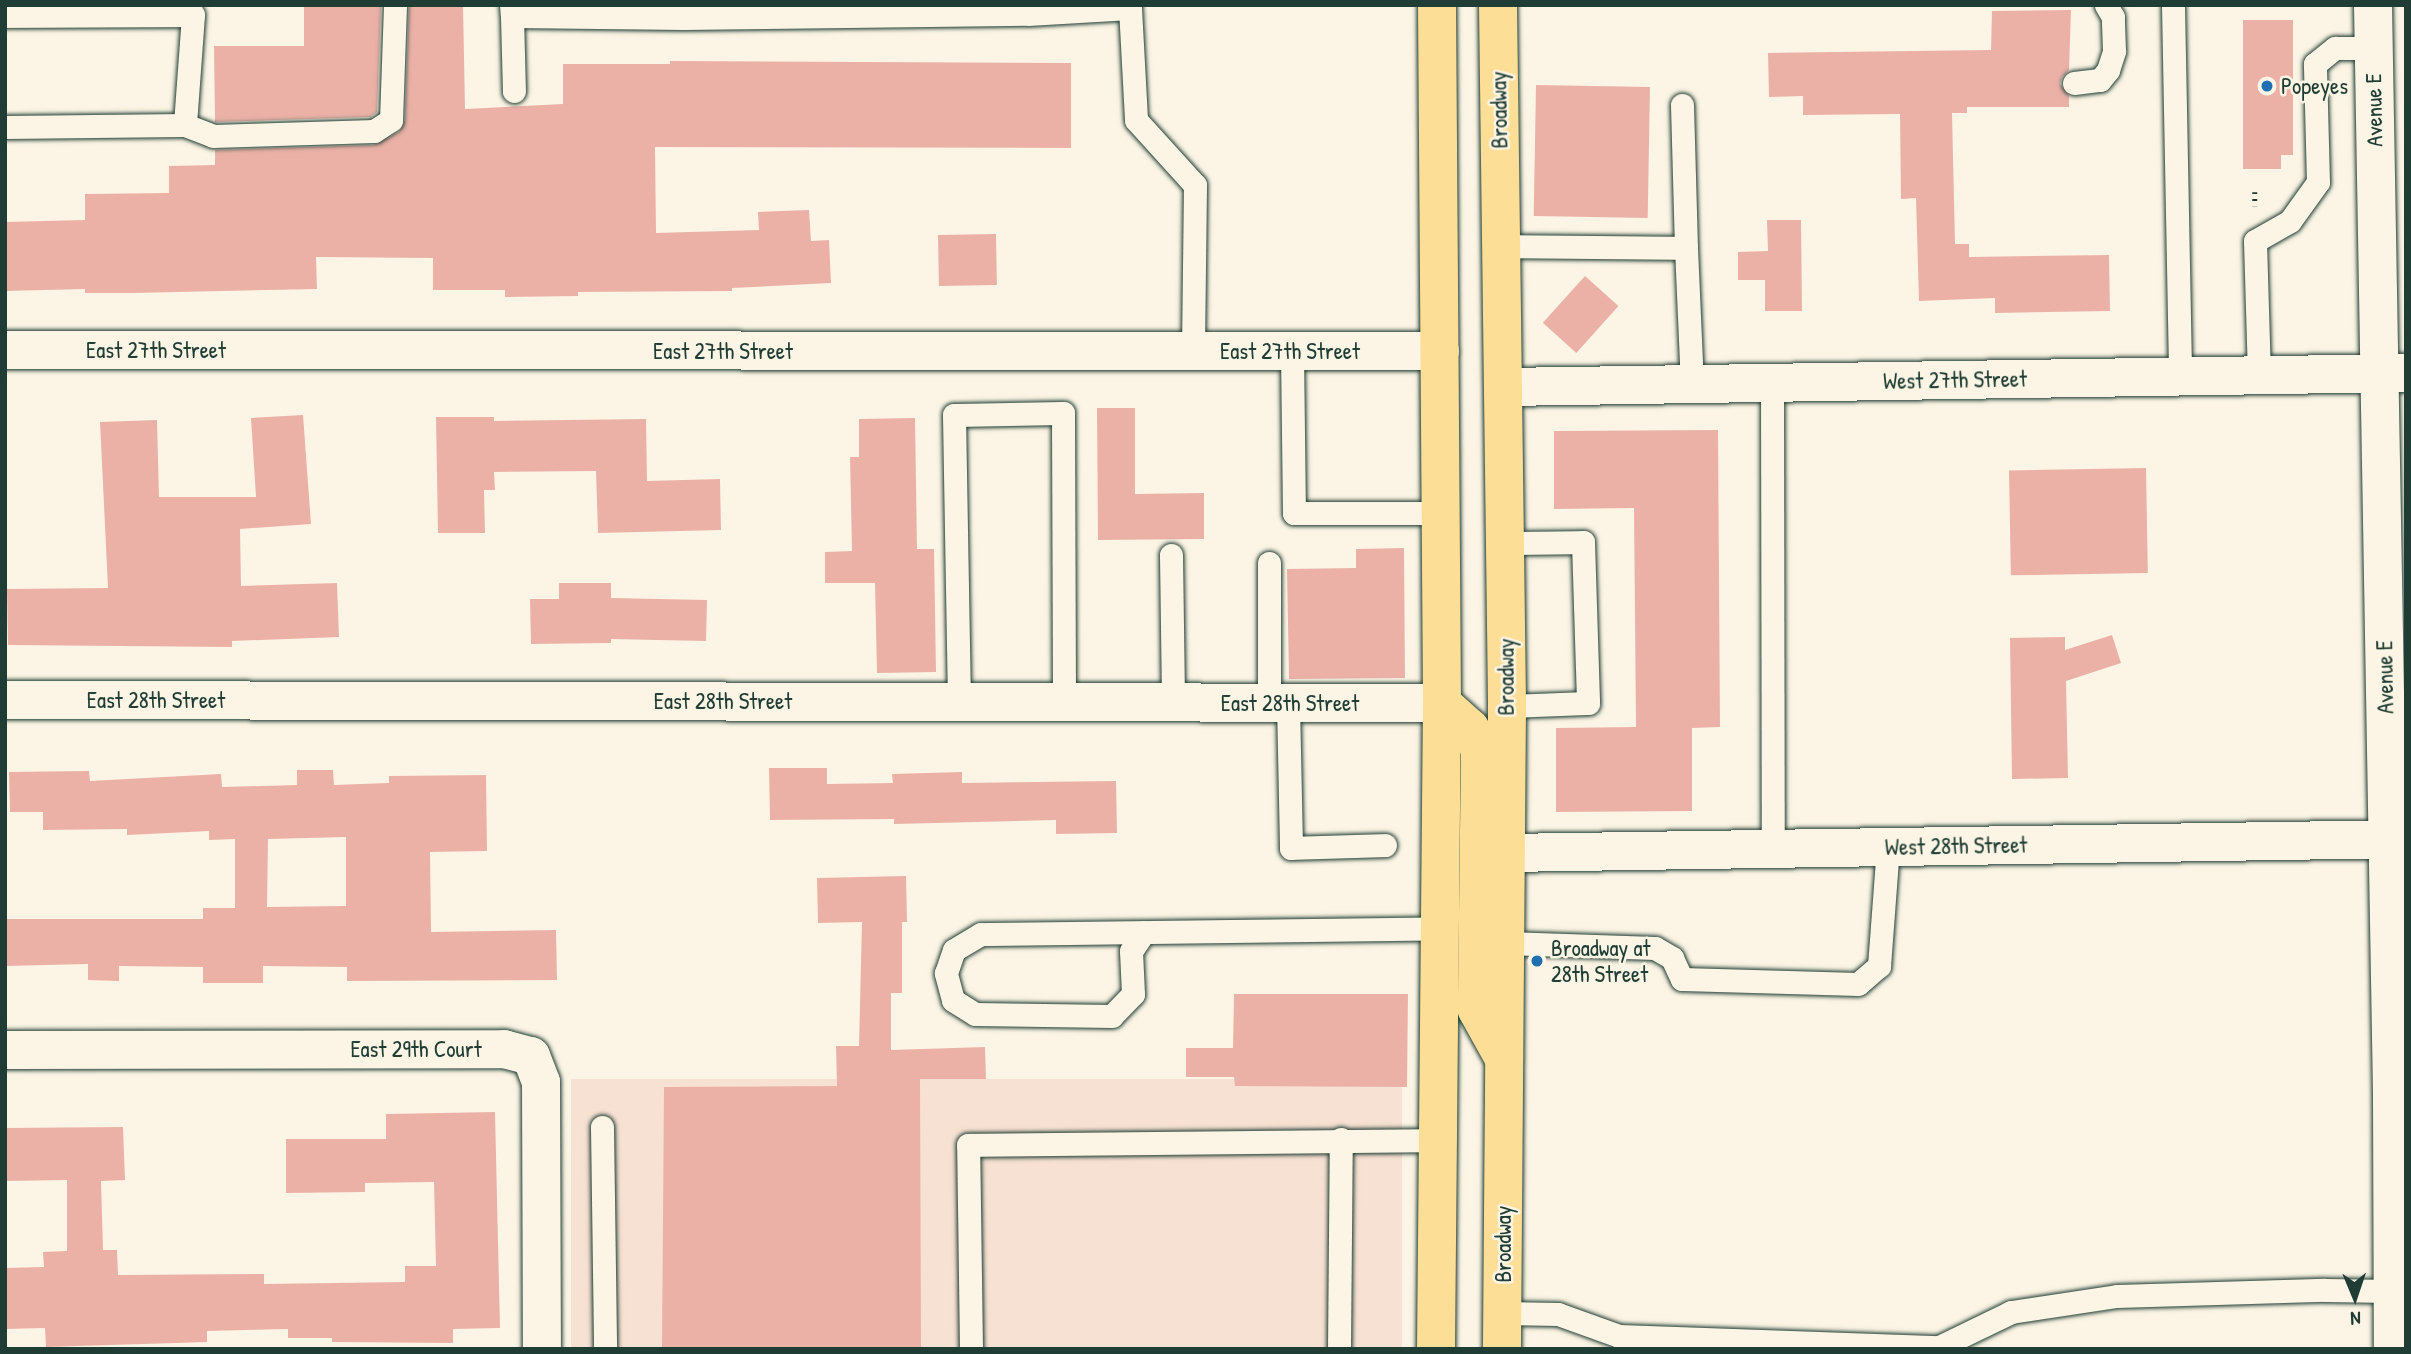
<!DOCTYPE html>
<style>
body{margin:0}
#map{position:relative;width:2411px;height:1354px;overflow:hidden;background:#fcf5e5;font-family:"Patrick Hand",sans-serif}
div>[style]{position:absolute}
.built>*{inset:0;background:#f7e1d2;transform-origin:0 0}
.building>*{inset:0;background:#ebb1a7;transform-origin:0 0}
.path>*{height:4.5px;margin-top:-2.25px;transform-origin:0;background:repeating-linear-gradient(90deg,#1f3d34 0 2px,transparent 0 7px)}
.roads{filter:drop-shadow(0 0 2px #1f3d34) drop-shadow(0 0 2px #1f3d34)}
.service>*{height:23px;margin:-11.5px;padding:0 11.5px;transform-origin:11.5px;border-radius:11.5px;background:#fcf5e5}
.minor>*{height:38px;margin:-19px;padding:0 19px;transform-origin:19px;border-radius:19px;background:#fcf5e5}
.primary>*{height:38px;margin:-19px;padding:0 19px;transform-origin:19px;border-radius:19px;background:#fdde96}
.dots>*{width:19px;height:19px;translate:-50% -50%;box-sizing:border-box;border:4px solid #fcf5e5;border-radius:50%}
span{translate:-50% -50%;white-space:nowrap;text-align:center;line-height:1.15;-webkit-text-stroke:5px #fcf5e5;paint-order:stroke}
.poi-label{font-size:23px;color:#1f3d34}
.left{translate:0 -50%;text-align:left}
.street-label{font-size:23px;color:#1f3d34}
.frame{position:absolute;inset:0;border:7px solid #1f3d34;pointer-events:none}
.north{position:absolute;left:2320px;top:1263px;width:70px;height:70px;-webkit-text-stroke:5px #fcf5e5;paint-order:stroke;rotate:178deg;font-size:19px;font-weight:700;line-height:28px;text-align:center;color:#1f3d34}
.north::after{content:'';display:block;margin:auto;width:24px;height:32px;background:#1f3d34;clip-path:polygon(50% 0,100% 100%,50% 72%,0 100%)}
</style>
<div id="map">
<div class="built">
<div style="left:1402px;top:1079px;width:270px;height:831px;rotate:90deg"></div>
</div>
<div class="building">
<div style="clip-path:polygon(304px 5px,381px 5px,377px 112px,370px 117px,215px 122px,214px 46px,304px 46px)"></div>
<div style="clip-path:polygon(409px 5px,463px 5px,465px 109px,563px 104px,563px 64px,670px 64px,670px 61px,1071px 63px,1071px 148px,655px 147px,656px 233px,759px 230px,758px 212px,809px 210px,811px 241px,829px 240px,831px 283px,732px 288px,732px 291px,578px 292px,578px 296px,505px 297px,505px 290px,433px 290px,433px 258px,316px 257px,317px 289px,133px 293px,85px 293px,85px 289px,5px 291px,5px 222px,85px 220px,85px 194px,169px 193px,169px 166px,215px 165px,215px 150px,374px 145px,399px 132px,405px 120px)"></div>
<div style="clip-path:polygon(2071px 10px,2069px 70px,2062px 77px,2060px 84px,2069px 96px,2069px 107px,1967px 107px,1967px 113px,1952px 113px,1955px 244px,1969px 244px,1969px 257px,2109px 255px,2110px 311px,1995px 313px,1995px 298px,1919px 301px,1916px 198px,1901px 199px,1900px 114px,1803px 115px,1803px 96px,1769px 97px,1768px 53px,1991px 50px,1992px 11px)"></div>
<div style="clip-path:polygon(2243px 20px,2293px 20px,2293px 155px,2281px 155px,2281px 169px,2243px 169px)"></div>
<div style="left:1536px;top:85px;width:114px;height:131px;rotate:1deg"></div>
<div style="clip-path:polygon(1767px 220px,1801px 220px,1802px 311px,1765px 311px,1765px 280px,1738px 280px,1738px 252px,1768px 251px)"></div>
<div style="left:996px;top:234px;width:51px;height:58px;rotate:89deg"></div>
<div style="left:1585px;top:276px;width:45px;height:63px;rotate:42deg"></div>
<div style="clip-path:polygon(1097px 408px,1135px 408px,1135px 494px,1204px 493px,1204px 539px,1098px 540px)"></div>
<div style="clip-path:polygon(303px 415px,311px 524px,240px 529px,241px 586px,337px 583px,339px 637px,232px 641px,232px 647px,8px 645px,7px 589px,108px 588px,100px 422px,157px 420px,159px 497px,256px 497px,251px 418px)"></div>
<div style="clip-path:polygon(436px 417px,494px 417px,494px 421px,646px 419px,647px 481px,720px 479px,721px 530px,598px 533px,596px 471px,494px 472px,495px 490px,484px 490px,485px 533px,438px 533px)"></div>
<div style="clip-path:polygon(915px 418px,917px 549px,934px 549px,936px 672px,877px 673px,875px 583px,825px 583px,825px 552px,852px 551px,850px 457px,859px 457px,859px 419px)"></div>
<div style="clip-path:polygon(1718px 430px,1720px 727px,1692px 728px,1692px 811px,1556px 812px,1556px 728px,1636px 727px,1634px 508px,1554px 509px,1554px 431px)"></div>
<div style="left:2146px;top:468px;width:105px;height:137px;rotate:89deg"></div>
<div style="clip-path:polygon(1404px 548px,1405px 678px,1289px 679px,1287px 569px,1356px 568px,1356px 549px)"></div>
<div style="clip-path:polygon(559px 583px,611px 583px,611px 598px,707px 600px,706px 641px,611px 639px,611px 643px,531px 644px,530px 599px,559px 599px)"></div>
<div style="clip-path:polygon(2112px 635px,2121px 663px,2066px 681px,2068px 778px,2012px 779px,2010px 638px,2065px 637px,2065px 650px)"></div>
<div style="clip-path:polygon(769px 768px,827px 768px,827px 784px,893px 783px,892px 774px,962px 772px,962px 783px,1116px 781px,1117px 833px,1056px 834px,1056px 820px,894px 824px,894px 819px,770px 820px)"></div>
<div style="clip-path:polygon(evenodd,297px 770px,333px 770px,334px 785px,389px 783px,389px 776px,486px 775px,487px 851px,430px 852px,431px 932px,556px 930px,557px 980px,347px 981px,347px 967px,263px 966px,263px 983px,203px 983px,203px 967px,119px 966px,119px 981px,88px 980px,88px 964px,5px 966px,5px 919px,203px 919px,203px 908px,235px 908px,235px 839px,209px 840px,209px 831px,127px 835px,127px 829px,43px 830px,43px 812px,10px 812px,9px 772px,89px 771px,90px 781px,221px 774px,222px 787px,297px 785px,297px 770px,346px 837px,346px 906px,267px 907px,268px 839px,346px 837px)"></div>
<div style="clip-path:polygon(906px 876px,907px 922px,902px 922px,902px 993px,891px 993px,891px 1050px,985px 1047px,986px 1079px,920px 1079px,921px 1349px,662px 1349px,664px 1087px,837px 1086px,836px 1046px,859px 1046px,862px 922px,818px 923px,817px 878px)"></div>
<div style="clip-path:polygon(1234px 994px,1408px 994px,1407px 1087px,1235px 1086px,1234px 1077px,1186px 1077px,1186px 1048px,1233px 1048px)"></div>
<div style="clip-path:polygon(495px 1112px,500px 1328px,453px 1329px,453px 1343px,332px 1342px,332px 1338px,288px 1338px,288px 1329px,207px 1331px,207px 1342px,46px 1347px,45px 1328px,5px 1329px,5px 1268px,44px 1267px,43px 1252px,67px 1251px,67px 1180px,5px 1181px,5px 1128px,123px 1127px,125px 1180px,101px 1181px,103px 1250px,117px 1250px,118px 1275px,264px 1274px,264px 1284px,405px 1282px,405px 1266px,436px 1266px,434px 1182px,365px 1183px,365px 1192px,286px 1193px,286px 1139px,386px 1139px,386px 1114px)"></div>
</div>
<div class="path">
<div style="left:2255px;top:192px;width:14px;rotate:90deg"></div>
</div>
<div class="roads">
<div class="service">
<div style="left:511px;top:5px;width:11px;rotate:85deg"></div>
<div style="left:512px;top:16px;width:172px;rotate:0.7deg"></div>
<div style="left:684px;top:18px;width:344px;rotate:-0.7deg"></div>
<div style="left:1028px;top:14px;width:102px;rotate:-3.4deg"></div>
<div style="left:1130px;top:8px;width:112px;rotate:86.9deg"></div>
<div style="left:1136px;top:120px;width:88px;rotate:47.8deg"></div>
<div style="left:1195px;top:185px;width:166px;rotate:90.7deg"></div>
<div style="left:2173px;top:5px;width:372px;rotate:88.9deg"></div>
<div style="left:5px;top:16px;width:188px;rotate:-0.3deg"></div>
<div style="left:193px;top:15px;width:110px;rotate:94.2deg"></div>
<div style="left:185px;top:125px;width:180px;rotate:179.4deg"></div>
<div style="left:512px;top:16px;width:75px;rotate:88.5deg"></div>
<div style="left:2074px;top:83px;width:26px;rotate:-7deg"></div>
<div style="left:2100px;top:80px;width:13px;rotate:-51deg"></div>
<div style="left:2108px;top:70px;width:20px;rotate:-72deg"></div>
<div style="left:2114px;top:51px;width:34px;rotate:-92deg"></div>
<div style="left:2113px;top:17px;width:14px;rotate:-120deg"></div>
<div style="left:1682px;top:105px;width:143px;rotate:88.4deg"></div>
<div style="left:185px;top:125px;width:30px;rotate:21deg"></div>
<div style="left:213px;top:136px;width:161px;rotate:-1.8deg"></div>
<div style="left:374px;top:131px;width:20px;rotate:-33deg"></div>
<div style="left:391px;top:120px;width:115px;rotate:-88deg"></div>
<div style="left:1502px;top:246px;width:184px;rotate:0.6deg"></div>
<div style="left:1686px;top:248px;width:136px;rotate:87.5deg"></div>
<div style="left:1292px;top:351px;width:162px;rotate:89.3deg"></div>
<div style="left:1294px;top:513px;width:147px"></div>
<div style="left:2259px;top:376px;width:135px;rotate:-91.7deg"></div>
<div style="left:2255px;top:241px;width:40px;rotate:-29.7deg"></div>
<div style="left:2290px;top:221px;width:48px;rotate:-54.3deg"></div>
<div style="left:2318px;top:182px;width:118px;rotate:-91.5deg"></div>
<div style="left:2315px;top:64px;width:26px;rotate:-39deg"></div>
<div style="left:2335px;top:48px;width:38px"></div>
<div style="left:1772px;top:383px;width:465px;rotate:89.9deg"></div>
<div style="left:1505px;top:543px;width:78px;rotate:-0.7deg"></div>
<div style="left:1583px;top:542px;width:161px;rotate:88.2deg"></div>
<div style="left:1588px;top:703px;width:81px;rotate:177.9deg"></div>
<div style="left:1171px;top:555px;width:147px;rotate:89.2deg"></div>
<div style="left:1269px;top:563px;width:140px;rotate:90deg"></div>
<div style="left:959px;top:702px;width:287px;rotate:-91deg"></div>
<div style="left:954px;top:415px;width:109px;rotate:-1.1deg"></div>
<div style="left:1063px;top:413px;width:290px;rotate:89.8deg"></div>
<div style="left:1288px;top:703px;width:145px;rotate:88.8deg"></div>
<div style="left:1291px;top:848px;width:94px;rotate:-1.8deg"></div>
<div style="left:1144px;top:932px;width:23px;rotate:124deg"></div>
<div style="left:1131px;top:951px;width:43px;rotate:87.3deg"></div>
<div style="left:1133px;top:994px;width:30px;rotate:134deg"></div>
<div style="left:1112px;top:1016px;width:137px;rotate:-179.2deg"></div>
<div style="left:975px;top:1014px;width:26px;rotate:-148deg"></div>
<div style="left:953px;top:1000px;width:28px;rotate:-105deg"></div>
<div style="left:946px;top:973px;width:24px;rotate:-71deg"></div>
<div style="left:954px;top:950px;width:31px;rotate:-31deg"></div>
<div style="left:981px;top:934px;width:459px;rotate:-0.7deg"></div>
<div style="left:1506px;top:943px;width:149px;rotate:1.9deg"></div>
<div style="left:1655px;top:948px;width:20px;rotate:30deg"></div>
<div style="left:1672px;top:958px;width:23px;rotate:65deg"></div>
<div style="left:1682px;top:979px;width:176px;rotate:1.6deg"></div>
<div style="left:1858px;top:984px;width:28px;rotate:-41deg"></div>
<div style="left:1879px;top:966px;width:119px;rotate:-85.7deg"></div>
<div style="left:602px;top:1127px;width:222px;rotate:89.2deg"></div>
<div style="left:1503px;top:1313px;width:55px;rotate:1deg"></div>
<div style="left:1558px;top:1314px;width:65px;rotate:19.8deg"></div>
<div style="left:1619px;top:1336px;width:320px;rotate:2deg"></div>
<div style="left:1939px;top:1347px;width:80px;rotate:-25.9deg"></div>
<div style="left:2011px;top:1312px;width:107px;rotate:-8.6deg"></div>
<div style="left:2117px;top:1296px;width:208px;rotate:-1.7deg"></div>
<div style="left:2325px;top:1290px;width:67px;rotate:0.9deg"></div>
<div style="left:971px;top:1349px;width:204px;rotate:-90.8deg"></div>
<div style="left:968px;top:1145px;width:470px;rotate:-0.6deg"></div>
<div style="left:1339px;top:1349px;width:210px;rotate:-89.5deg"></div>
</div>
<div class="minor">
<div style="left:2373px;top:5px;width:1093px;rotate:89deg"></div>
<div style="left:2392px;top:1098px;width:251px;rotate:89.8deg"></div>
<div style="left:5px;top:350px;width:1435px;rotate:0.04deg"></div>
<div style="left:1504px;top:387px;width:901px;rotate:-0.89deg"></div>
<div style="left:5px;top:700px;width:1437px;rotate:0.12deg"></div>
<div style="left:1506px;top:853px;width:900px;rotate:-0.89deg"></div>
<div style="left:5px;top:1050px;width:499px;rotate:-0.1deg"></div>
<div style="left:504px;top:1049px;width:28px;rotate:15deg"></div>
<div style="left:531px;top:1056px;width:28px;rotate:69deg"></div>
<div style="left:541px;top:1082px;width:267px;rotate:89.8deg"></div>
</div>
<div class="primary">
<div style="left:1498px;top:5px;width:701px;rotate:89.26deg"></div>
<div style="left:1507px;top:706px;width:643px;rotate:90.45deg"></div>
<div style="left:1442px;top:703px;width:38px;rotate:42deg"></div>
<div style="left:1470px;top:728px;width:24px;rotate:66deg"></div>
<div style="left:1480px;top:750px;width:260px;rotate:90.7deg"></div>
<div style="left:1477px;top:1010px;width:54px;rotate:61deg"></div>
<div style="left:1436px;top:1349px;width:646px;rotate:-89.47deg"></div>
<div style="left:1442px;top:703px;width:698px;rotate:-90.41deg"></div>
</div>
</div>
<div class="dots">
<div style="left:2267px;top:86px;background:#1f6fb2"></div>
<div style="left:1537px;top:961px;background:#1f6fb2"></div>
</div>
<div class="poi-label">
<span class="left" style="left:2281px;top:86px">Popeyes</span>
<span class="left" style="left:1551px;top:961px">Broadway at<br>28th Street</span>
</div>
<div class="street-label">
<span style="left:1499px;top:110px;rotate:-91deg">Broadway</span>
<span style="left:2374px;top:110px;rotate:-91deg">Avenue E</span>
<span style="left:156px;top:350px">East 27th Street</span>
<span style="left:723px;top:351px">East 27th Street</span>
<span style="left:1290px;top:351px">East 27th Street</span>
<span style="left:1955px;top:380px;rotate:-1deg">West 27th Street</span>
<span style="left:1506px;top:677px;rotate:-90deg">Broadway</span>
<span style="left:2385px;top:677px;rotate:-91deg">Avenue E</span>
<span style="left:156px;top:700px">East 28th Street</span>
<span style="left:723px;top:701px">East 28th Street</span>
<span style="left:1290px;top:703px">East 28th Street</span>
<span style="left:1956px;top:846px;rotate:-1deg">West 28th Street</span>
<span style="left:416px;top:1049px">East 29th Court</span>
<span style="left:1503px;top:1244px;rotate:-90deg">Broadway</span>
</div>
<div class="frame"></div>
<div class="north">N</div>
</div>
